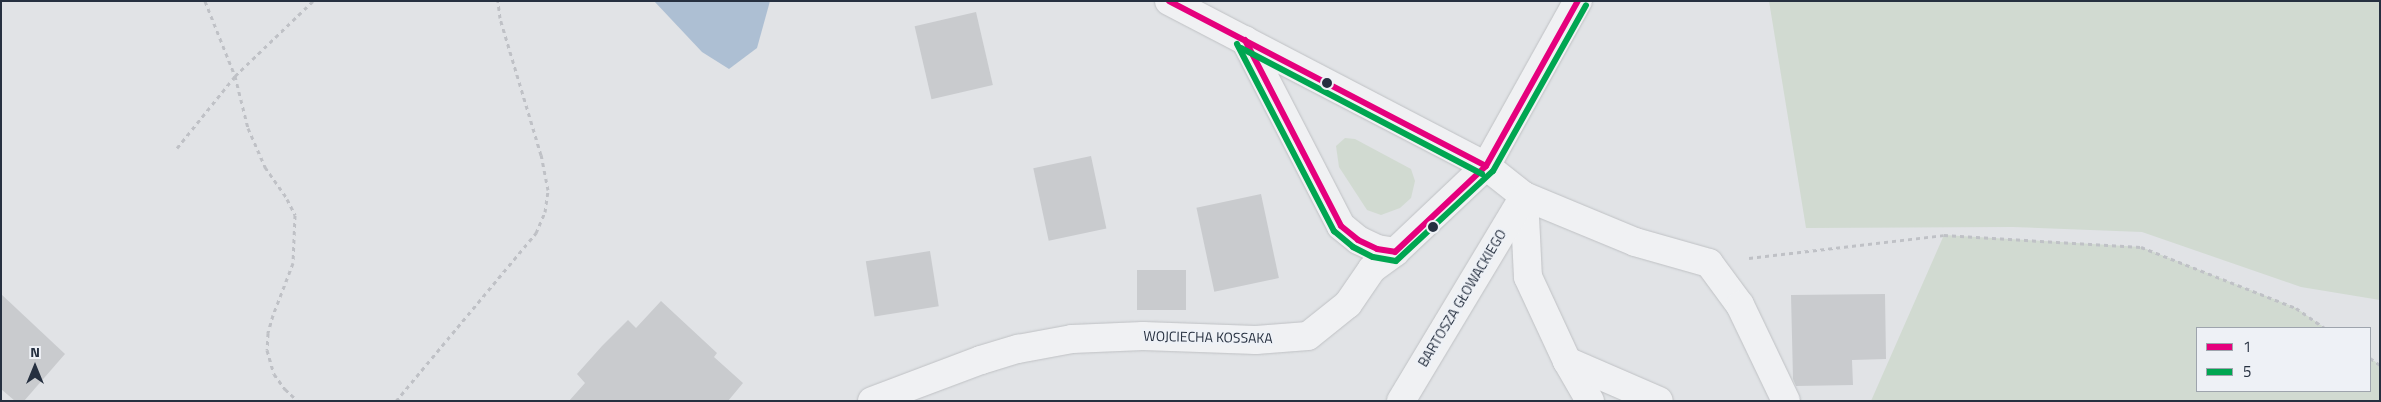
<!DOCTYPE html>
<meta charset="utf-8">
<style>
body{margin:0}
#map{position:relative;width:2381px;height:402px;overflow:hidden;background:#e1e3e6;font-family:"Titillium Web",sans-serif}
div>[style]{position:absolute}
.green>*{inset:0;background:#d1dad1}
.water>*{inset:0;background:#adbfd3}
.building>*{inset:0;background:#c9cbce;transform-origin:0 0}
.path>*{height:3px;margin-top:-1.5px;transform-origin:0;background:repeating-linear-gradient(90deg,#bfc1c6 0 4px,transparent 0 8px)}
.roads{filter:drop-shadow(0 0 1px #bfc1c4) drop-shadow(0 0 1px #bfc1c4)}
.minor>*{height:28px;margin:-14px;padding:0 14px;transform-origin:14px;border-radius:14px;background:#f0f1f3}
.bus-1>*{height:6px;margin:-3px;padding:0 3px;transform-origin:3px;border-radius:3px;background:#e5007d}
.bus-2>*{height:6px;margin:-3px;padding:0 3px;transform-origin:3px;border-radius:3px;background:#00a651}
.dots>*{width:14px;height:14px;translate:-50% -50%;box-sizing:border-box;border:2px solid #eef1f6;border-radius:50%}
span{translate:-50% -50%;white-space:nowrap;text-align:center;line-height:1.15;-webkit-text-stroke:5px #eef1f6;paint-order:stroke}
.street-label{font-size:14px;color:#263040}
.frame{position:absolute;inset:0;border:2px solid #263040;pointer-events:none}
.legend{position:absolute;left:2196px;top:327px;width:175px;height:65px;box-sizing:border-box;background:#eef1f6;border:1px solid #9ea4ad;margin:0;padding:6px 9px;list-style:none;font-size:15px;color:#263040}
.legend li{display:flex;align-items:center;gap:10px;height:25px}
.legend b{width:25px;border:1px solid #9ea4ad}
.north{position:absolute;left:10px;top:342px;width:50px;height:50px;-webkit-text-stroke:4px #eef1f6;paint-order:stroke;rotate:0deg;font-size:14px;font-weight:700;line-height:20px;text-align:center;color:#263040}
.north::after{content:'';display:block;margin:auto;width:18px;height:22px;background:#263040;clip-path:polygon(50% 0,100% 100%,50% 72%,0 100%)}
</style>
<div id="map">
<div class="green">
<div style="clip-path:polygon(1769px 1px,2380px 1px,2380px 300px,2301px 287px,2142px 232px,2013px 227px,1806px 228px)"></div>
<div style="clip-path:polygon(1345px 138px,1355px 139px,1411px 169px,1415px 181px,1411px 198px,1400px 208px,1381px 215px,1367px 210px,1339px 167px,1336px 146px)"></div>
<div style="clip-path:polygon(1944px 235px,2141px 247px,2296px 308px,2325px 328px,2197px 328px,2197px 391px,2370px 391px,2370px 358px,2380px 365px,2380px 401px,1871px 401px)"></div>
</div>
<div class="water">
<div style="clip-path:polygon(654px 1px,770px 1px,757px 48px,729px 69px,702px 52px)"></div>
</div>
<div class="building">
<div style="left:976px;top:12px;width:75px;height:63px;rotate:77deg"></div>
<div style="left:1091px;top:156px;width:74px;height:59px;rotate:78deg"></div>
<div style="left:1261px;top:194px;width:86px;height:66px;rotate:78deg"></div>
<div style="left:930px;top:251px;width:56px;height:65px;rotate:81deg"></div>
<div style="left:1137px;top:270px;width:49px;height:40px"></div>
<div style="clip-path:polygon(1px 294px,65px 354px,24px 401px,15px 401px,1px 389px)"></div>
<div style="clip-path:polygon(1885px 294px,1886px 359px,1852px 360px,1853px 385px,1796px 386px,1793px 379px,1791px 295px)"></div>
<div style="clip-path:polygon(661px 301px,717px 353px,714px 357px,743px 383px,728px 401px,569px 401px,585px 383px,577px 374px,602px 346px,628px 320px,636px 328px)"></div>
</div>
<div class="path">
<div style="left:205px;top:1px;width:81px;rotate:68.2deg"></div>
<div style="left:235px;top:76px;width:54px;rotate:76deg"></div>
<div style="left:248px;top:128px;width:43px;rotate:66.4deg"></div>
<div style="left:265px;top:167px;width:39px;rotate:55deg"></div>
<div style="left:287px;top:199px;width:18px;rotate:63deg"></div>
<div style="left:295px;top:215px;width:48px;rotate:92.4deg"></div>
<div style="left:293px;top:263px;width:56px;rotate:111deg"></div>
<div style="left:273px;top:315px;width:19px;rotate:106deg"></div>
<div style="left:268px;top:333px;width:17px;rotate:93deg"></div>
<div style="left:267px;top:350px;width:25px;rotate:74deg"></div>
<div style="left:274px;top:374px;width:19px;rotate:54deg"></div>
<div style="left:285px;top:389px;width:18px;rotate:43deg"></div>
<div style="left:177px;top:148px;width:92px;rotate:-51.1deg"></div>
<div style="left:235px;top:76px;width:108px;rotate:-43.9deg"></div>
<div style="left:1749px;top:258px;width:196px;rotate:-6.7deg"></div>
<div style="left:1944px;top:235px;width:197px;rotate:3.5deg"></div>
<div style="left:2141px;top:247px;width:167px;rotate:21.5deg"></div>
<div style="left:2296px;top:308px;width:35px;rotate:35deg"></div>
<div style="left:2370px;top:358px;width:12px;rotate:35deg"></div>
<div style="left:396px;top:401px;width:219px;rotate:-50.2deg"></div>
<div style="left:536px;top:233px;width:23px;rotate:-67deg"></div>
<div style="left:545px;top:212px;width:22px;rotate:-82deg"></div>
<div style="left:548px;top:190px;width:36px;rotate:-101deg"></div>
<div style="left:541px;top:155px;width:143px;rotate:-106.7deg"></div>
<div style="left:500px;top:18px;width:17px;rotate:-97deg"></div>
</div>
<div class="roads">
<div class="minor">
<div style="left:1169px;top:1px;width:357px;rotate:27.5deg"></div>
<div style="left:1486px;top:166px;width:48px;rotate:38.3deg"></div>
<div style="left:1524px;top:196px;width:81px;rotate:87.2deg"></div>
<div style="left:1528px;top:277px;width:93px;rotate:65.1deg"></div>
<div style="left:1567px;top:361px;width:46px;rotate:60.1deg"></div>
<div style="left:1245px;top:40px;width:209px;rotate:62.7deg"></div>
<div style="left:1341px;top:226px;width:22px;rotate:39deg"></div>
<div style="left:1358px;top:240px;width:21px;rotate:25deg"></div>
<div style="left:1377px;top:249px;width:18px;rotate:9deg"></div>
<div style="left:1567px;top:361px;width:100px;rotate:23.5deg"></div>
<div style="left:872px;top:401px;width:116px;rotate:-20.6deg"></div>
<div style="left:981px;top:360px;width:39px;rotate:-17deg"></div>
<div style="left:1018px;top:349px;width:55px;rotate:-10.5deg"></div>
<div style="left:1072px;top:339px;width:71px;rotate:-2.4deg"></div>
<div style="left:1143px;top:336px;width:113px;rotate:2deg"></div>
<div style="left:1256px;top:340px;width:52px;rotate:-4.4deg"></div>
<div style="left:1308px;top:336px;width:51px;rotate:-38.7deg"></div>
<div style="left:1348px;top:304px;width:42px;rotate:-55.6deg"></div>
<div style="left:1372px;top:269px;width:29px;rotate:-36deg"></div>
<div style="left:1395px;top:252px;width:125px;rotate:-43.4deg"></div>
<div style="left:1486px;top:166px;width:189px;rotate:-60.9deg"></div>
<div style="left:1401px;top:401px;width:239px;rotate:-59deg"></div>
<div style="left:1524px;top:196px;width:120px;rotate:22.5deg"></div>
<div style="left:1635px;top:242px;width:77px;rotate:15.8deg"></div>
<div style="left:1709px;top:263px;width:52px;rotate:53.6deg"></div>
<div style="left:1740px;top:305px;width:106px;rotate:64.4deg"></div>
</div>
</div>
<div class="bus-1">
<div style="left:1169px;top:1px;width:357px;rotate:27.5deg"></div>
<div style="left:1245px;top:40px;width:209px;rotate:62.7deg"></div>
<div style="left:1341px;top:226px;width:22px;rotate:39deg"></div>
<div style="left:1358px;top:240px;width:21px;rotate:25deg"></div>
<div style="left:1377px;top:249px;width:18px;rotate:9deg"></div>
<div style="left:1395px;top:252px;width:125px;rotate:-43.4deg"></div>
<div style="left:1486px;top:166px;width:189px;rotate:-60.9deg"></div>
</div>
<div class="bus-2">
<div style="left:1237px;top:44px;width:211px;rotate:62.6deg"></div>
<div style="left:1334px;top:231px;width:25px;rotate:40deg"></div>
<div style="left:1353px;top:247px;width:22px;rotate:27deg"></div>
<div style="left:1373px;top:257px;width:23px;rotate:10deg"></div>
<div style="left:1396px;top:261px;width:132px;rotate:-42.9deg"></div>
<div style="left:1493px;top:171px;width:190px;rotate:-60.7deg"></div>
<div style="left:1241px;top:48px;width:272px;rotate:27.6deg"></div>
</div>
<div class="dots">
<div style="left:1327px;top:83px;background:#263040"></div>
<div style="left:1433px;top:227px;background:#263040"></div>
</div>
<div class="street-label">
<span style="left:1462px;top:298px;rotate:-59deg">BARTOSZA GŁOWACKIEGO</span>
<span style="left:1208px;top:337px;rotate:1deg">WOJCIECHA KOSSAKA</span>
</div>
<div class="frame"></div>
<ul class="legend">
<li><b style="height:6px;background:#e5007d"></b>1</li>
<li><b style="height:6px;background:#00a651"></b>5</li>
</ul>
<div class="north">N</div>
</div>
